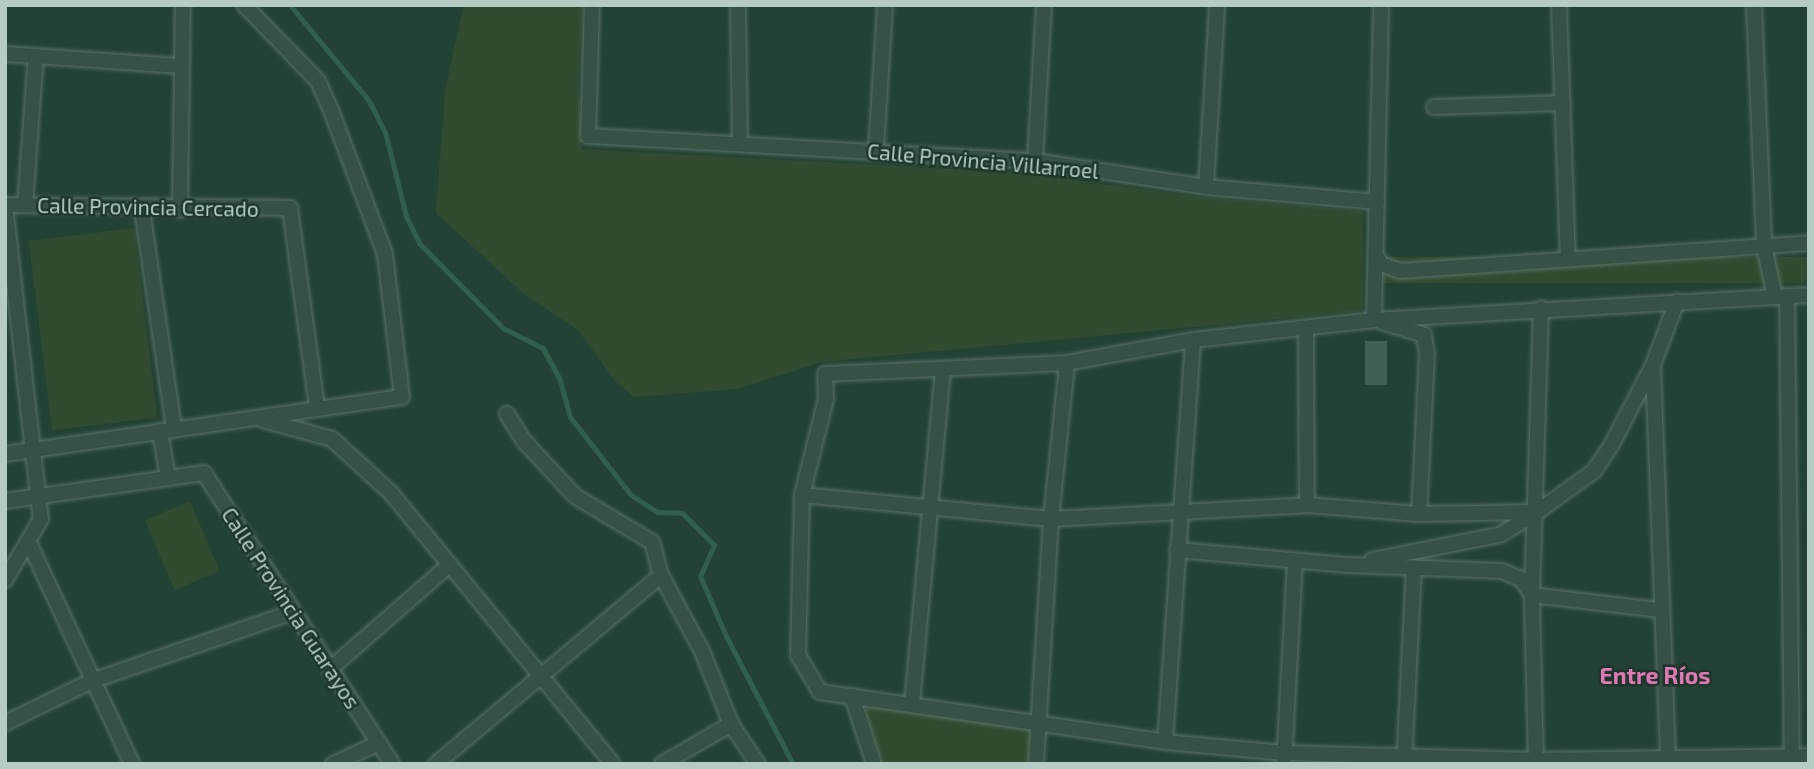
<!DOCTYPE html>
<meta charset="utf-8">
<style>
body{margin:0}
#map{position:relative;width:1814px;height:769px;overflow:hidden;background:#244135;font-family:"Exo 2",sans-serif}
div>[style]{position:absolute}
.green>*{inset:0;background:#314b30;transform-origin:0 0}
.stream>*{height:5px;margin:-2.5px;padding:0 2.5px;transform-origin:2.5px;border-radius:2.5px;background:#30604c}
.building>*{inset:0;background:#406154;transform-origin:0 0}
.roads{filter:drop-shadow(0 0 2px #597168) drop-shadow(0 0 2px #597168)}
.minor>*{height:14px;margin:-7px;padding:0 7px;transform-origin:7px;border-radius:7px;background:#385147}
span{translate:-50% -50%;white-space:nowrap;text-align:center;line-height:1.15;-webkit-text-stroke:5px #1d362c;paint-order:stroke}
.street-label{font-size:21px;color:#b5cbc3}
.neighbourhood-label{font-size:23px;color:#e078b4;font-weight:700}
.frame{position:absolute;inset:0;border:7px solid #b5cbc3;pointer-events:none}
</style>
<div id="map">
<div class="green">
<div style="clip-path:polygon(464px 5px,583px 5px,578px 83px,582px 149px,1021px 173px,1208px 198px,1363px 211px,1363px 311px,822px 362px,737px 389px,634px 397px,615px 381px,578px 330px,524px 294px,436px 213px,445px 90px)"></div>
<div style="left:134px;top:228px;width:191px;height:106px;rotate:83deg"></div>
<div style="left:1809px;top:257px;width:26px;height:428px;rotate:90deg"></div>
<div style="left:190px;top:501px;width:76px;height:49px;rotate:67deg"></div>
<div style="clip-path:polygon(870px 703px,1032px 730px,1027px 764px,882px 764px,865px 710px)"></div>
</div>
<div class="stream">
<div style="left:290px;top:5px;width:124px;rotate:50.5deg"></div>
<div style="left:369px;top:101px;width:35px;rotate:63deg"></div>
<div style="left:385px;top:132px;width:87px;rotate:76deg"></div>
<div style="left:406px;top:216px;width:30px;rotate:64deg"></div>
<div style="left:419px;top:243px;width:120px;rotate:45.3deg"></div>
<div style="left:503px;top:328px;width:45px;rotate:26.6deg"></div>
<div style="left:543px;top:348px;width:36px;rotate:62deg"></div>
<div style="left:560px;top:380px;width:38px;rotate:75deg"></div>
<div style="left:570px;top:417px;width:99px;rotate:52deg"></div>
<div style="left:631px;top:495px;width:31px;rotate:33deg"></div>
<div style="left:657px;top:512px;width:25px;rotate:2deg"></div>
<div style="left:682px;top:513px;width:45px;rotate:45deg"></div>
<div style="left:714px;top:545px;width:34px;rotate:114deg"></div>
<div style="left:700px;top:576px;width:65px;rotate:66.6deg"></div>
<div style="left:726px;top:636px;width:144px;rotate:62.4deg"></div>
</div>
<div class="building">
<div style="left:1365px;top:341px;width:22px;height:44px"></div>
</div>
<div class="roads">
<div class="minor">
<div style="left:592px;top:5px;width:131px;rotate:91.7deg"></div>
<div style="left:588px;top:136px;width:448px;rotate:3.2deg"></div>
<div style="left:1035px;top:161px;width:173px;rotate:8.6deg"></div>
<div style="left:1206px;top:187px;width:172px;rotate:5deg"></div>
<div style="left:738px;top:5px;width:136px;rotate:89.2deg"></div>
<div style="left:1559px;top:5px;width:253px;rotate:88deg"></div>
<div style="left:1754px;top:5px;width:241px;rotate:87.6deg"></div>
<div style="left:1764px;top:246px;width:52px;rotate:77.8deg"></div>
<div style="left:5px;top:54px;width:176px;rotate:3.9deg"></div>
<div style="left:1434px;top:107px;width:129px;rotate:-1.8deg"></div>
<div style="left:876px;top:150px;width:145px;rotate:-86.4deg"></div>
<div style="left:1035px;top:161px;width:156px;rotate:-86.7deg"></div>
<div style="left:1206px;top:187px;width:182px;rotate:-86.5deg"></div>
<div style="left:5px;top:205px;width:285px;rotate:0.6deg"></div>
<div style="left:290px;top:208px;width:201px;rotate:82.3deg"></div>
<div style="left:5px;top:205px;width:316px;rotate:83.5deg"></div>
<div style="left:41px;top:519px;width:71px;rotate:120.5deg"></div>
<div style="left:25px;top:205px;width:149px;rotate:-85.8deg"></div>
<div style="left:142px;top:209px;width:222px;rotate:81.7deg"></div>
<div style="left:180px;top:210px;width:205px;rotate:-89.2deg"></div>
<div style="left:1376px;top:255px;width:10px;rotate:61deg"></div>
<div style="left:1381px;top:264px;width:20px;rotate:20deg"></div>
<div style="left:1400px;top:271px;width:410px;rotate:-3.9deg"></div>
<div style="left:1809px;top:295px;width:436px;rotate:176.7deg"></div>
<div style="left:1374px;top:320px;width:182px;rotate:173.7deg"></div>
<div style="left:1193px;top:340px;width:128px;rotate:169.7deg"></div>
<div style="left:1067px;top:363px;width:242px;rotate:177.4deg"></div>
<div style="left:825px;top:374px;width:25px;rotate:88deg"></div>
<div style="left:826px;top:399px;width:99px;rotate:104deg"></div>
<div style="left:802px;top:495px;width:160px;rotate:91.4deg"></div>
<div style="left:798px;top:655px;width:43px;rotate:59.3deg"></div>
<div style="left:820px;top:692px;width:349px;rotate:8.2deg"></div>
<div style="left:1165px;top:742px;width:120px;rotate:5.3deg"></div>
<div style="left:1284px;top:753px;width:252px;rotate:1.6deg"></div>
<div style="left:1536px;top:760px;width:273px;rotate:-0.8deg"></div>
<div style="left:1787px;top:297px;width:467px;rotate:89.4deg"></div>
<div style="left:1374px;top:320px;width:315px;rotate:-88.7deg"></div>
<div style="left:1382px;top:322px;width:44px;rotate:17.2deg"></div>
<div style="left:1424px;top:335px;width:18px;rotate:81deg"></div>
<div style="left:1427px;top:353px;width:161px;rotate:92.8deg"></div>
<div style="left:1306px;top:329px;width:176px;rotate:89.7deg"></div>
<div style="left:1653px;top:366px;width:398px;rotate:87.8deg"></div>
<div style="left:507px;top:414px;width:31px;rotate:58deg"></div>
<div style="left:523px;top:440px;width:76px;rotate:47.1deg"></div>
<div style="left:575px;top:496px;width:90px;rotate:30.9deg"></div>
<div style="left:652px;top:542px;width:34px;rotate:75deg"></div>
<div style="left:661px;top:575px;width:86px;rotate:61.7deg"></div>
<div style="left:702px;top:651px;width:79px;rotate:68.3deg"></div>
<div style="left:731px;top:724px;width:48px;rotate:56deg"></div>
<div style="left:263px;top:420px;width:72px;rotate:15.4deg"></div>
<div style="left:332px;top:439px;width:80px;rotate:42.5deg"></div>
<div style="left:391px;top:493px;width:350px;rotate:50.7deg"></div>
<div style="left:160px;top:431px;width:48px;rotate:80.3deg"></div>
<div style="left:5px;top:454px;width:401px;rotate:-8.2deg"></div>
<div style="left:402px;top:397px;width:144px;rotate:-96.8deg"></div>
<div style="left:385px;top:254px;width:156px;rotate:-110.6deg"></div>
<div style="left:330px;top:108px;width:30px;rotate:-114deg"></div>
<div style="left:318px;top:81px;width:106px;rotate:-134.2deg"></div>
<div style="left:802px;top:495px;width:250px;rotate:5.5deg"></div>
<div style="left:1051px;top:519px;width:256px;rotate:-3.1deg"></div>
<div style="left:1307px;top:505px;width:112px;rotate:4.6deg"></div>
<div style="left:1419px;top:514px;width:118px;rotate:-1deg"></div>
<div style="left:1537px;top:512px;width:70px;rotate:-35.7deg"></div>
<div style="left:1594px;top:471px;width:30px;rotate:-56deg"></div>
<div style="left:1611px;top:446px;width:91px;rotate:-62.6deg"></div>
<div style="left:1653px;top:365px;width:68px;rotate:-69.4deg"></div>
<div style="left:5px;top:501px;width:201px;rotate:-8deg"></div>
<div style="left:204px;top:473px;width:346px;rotate:57.1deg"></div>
<div style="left:30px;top:545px;width:242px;rotate:65deg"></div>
<div style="left:1177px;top:550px;width:171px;rotate:5deg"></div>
<div style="left:1347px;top:565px;width:155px;rotate:2.2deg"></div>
<div style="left:1502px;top:571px;width:21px;rotate:23deg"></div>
<div style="left:1521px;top:579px;width:19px;rotate:55deg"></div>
<div style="left:1532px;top:595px;width:129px;rotate:6.7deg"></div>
<div style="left:1372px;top:560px;width:130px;rotate:-11.1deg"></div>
<div style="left:1500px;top:535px;width:42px;rotate:-31.4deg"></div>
<div style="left:330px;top:669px;width:157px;rotate:-41.1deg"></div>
<div style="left:852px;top:696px;width:71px;rotate:72.1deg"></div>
<div style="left:912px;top:704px;width:335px;rotate:-84.7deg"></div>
<div style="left:5px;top:723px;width:99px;rotate:-25.8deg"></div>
<div style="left:94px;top:680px;width:211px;rotate:-18.8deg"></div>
<div style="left:1165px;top:742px;width:403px;rotate:-86deg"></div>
<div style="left:333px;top:764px;width:51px;rotate:-24.5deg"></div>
<div style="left:436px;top:764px;width:294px;rotate:-40deg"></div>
<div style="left:662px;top:764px;width:80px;rotate:-30.1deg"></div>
<div style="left:1036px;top:764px;width:245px;rotate:-86.5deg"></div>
<div style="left:1051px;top:519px;width:157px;rotate:-84.1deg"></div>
<div style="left:1284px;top:764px;width:203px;rotate:-86.9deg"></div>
<div style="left:1404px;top:764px;width:197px;rotate:-87.1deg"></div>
<div style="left:1536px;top:764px;width:169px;rotate:-91.4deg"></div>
<div style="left:1532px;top:595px;width:287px;rotate:-88.2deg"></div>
</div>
</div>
<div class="street-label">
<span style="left:983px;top:161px;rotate:5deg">Calle Provincia Villarroel</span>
<span style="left:148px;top:207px;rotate:1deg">Calle Provincia Cercado</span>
<span style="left:291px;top:608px;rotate:57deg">Calle Provincia Guarayos</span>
</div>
<div class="neighbourhood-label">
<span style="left:1655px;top:675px">Entre Ríos</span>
</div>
<div class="frame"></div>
</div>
